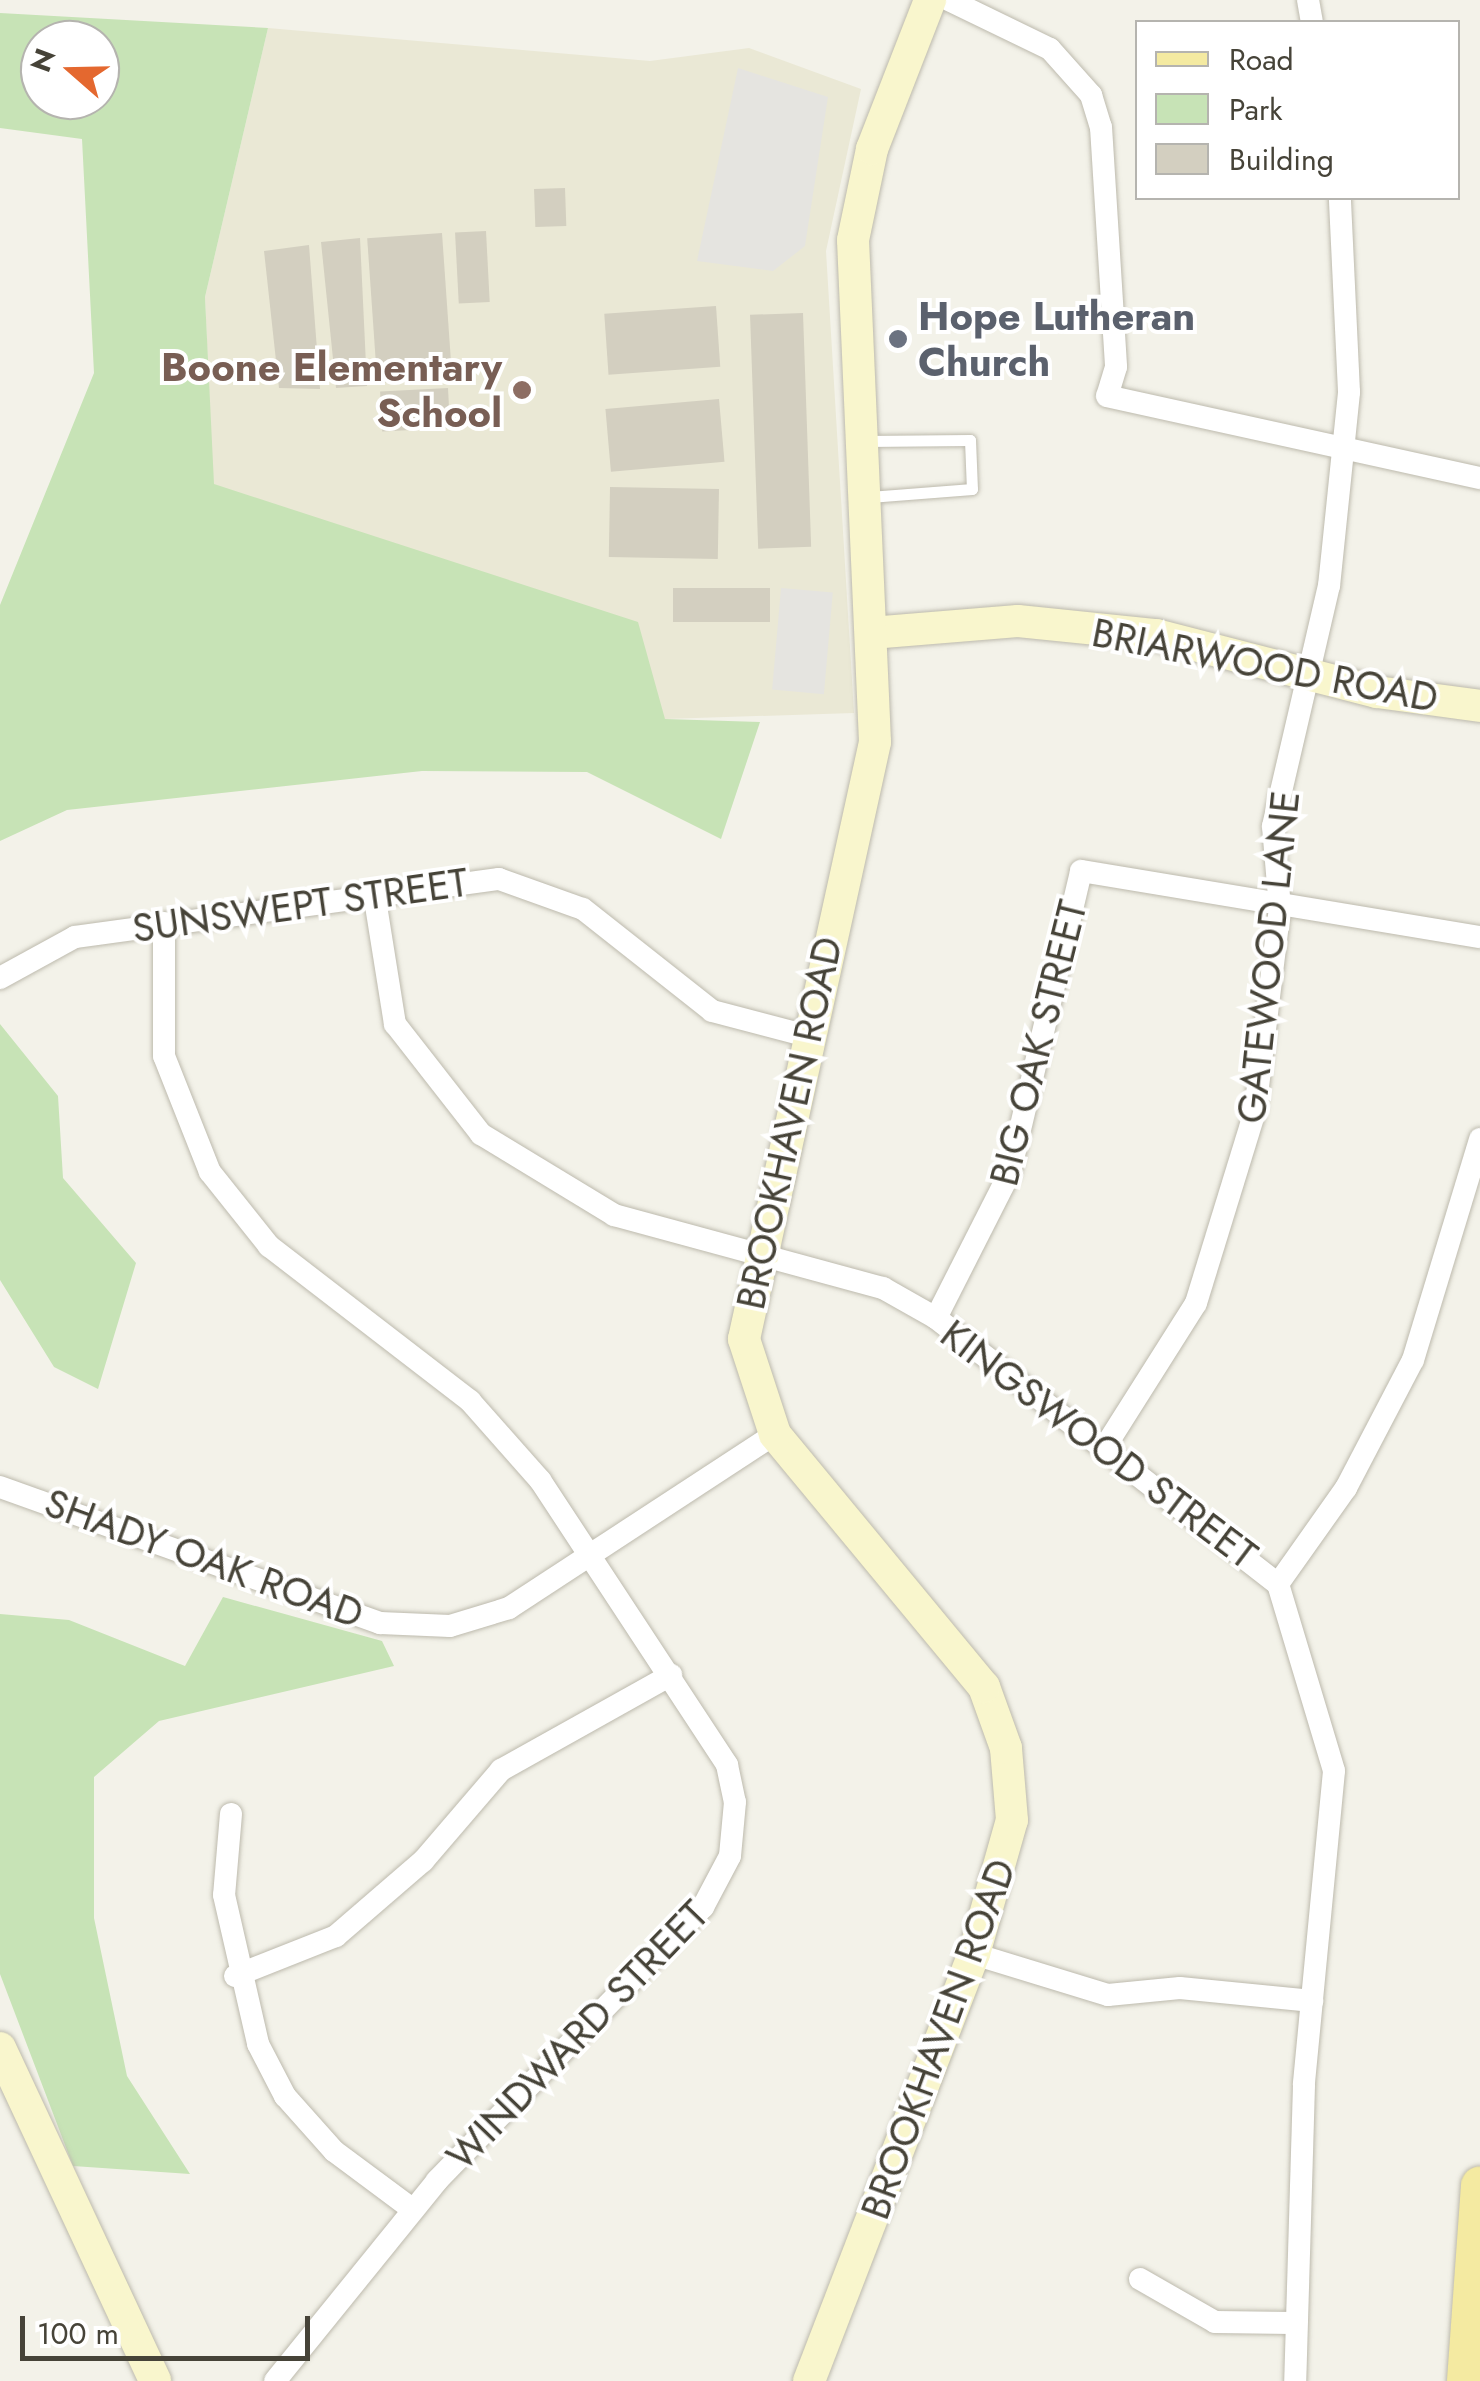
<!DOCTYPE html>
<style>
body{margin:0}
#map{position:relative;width:1480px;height:2381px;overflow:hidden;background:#f3f2e9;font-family:Jost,sans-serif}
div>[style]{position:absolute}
.education>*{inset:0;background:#eae8d5}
.green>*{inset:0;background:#c7e3b6}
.parking>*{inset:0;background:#e5e4e0;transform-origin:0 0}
.building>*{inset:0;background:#d3cfc0;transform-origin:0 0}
.roads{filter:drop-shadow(0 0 2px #bdbaad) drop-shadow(0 0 2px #bdbaad)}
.lane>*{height:11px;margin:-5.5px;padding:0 5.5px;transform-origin:5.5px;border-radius:5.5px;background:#fff}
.street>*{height:22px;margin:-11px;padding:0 11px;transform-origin:11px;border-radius:11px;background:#fff}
.secondary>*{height:32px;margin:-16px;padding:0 16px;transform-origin:16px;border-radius:16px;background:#f9f6cd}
.primary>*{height:38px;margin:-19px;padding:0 19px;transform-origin:19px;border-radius:19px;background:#f4eaa1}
.dots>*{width:28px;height:28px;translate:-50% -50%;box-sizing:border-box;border:5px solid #fff;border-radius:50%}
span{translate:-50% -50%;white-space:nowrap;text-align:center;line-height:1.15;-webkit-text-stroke:8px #fff;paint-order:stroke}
.worship-label{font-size:40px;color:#5b616d;font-weight:700}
.left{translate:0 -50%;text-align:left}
.education-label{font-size:40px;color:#785e54;font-weight:700}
.right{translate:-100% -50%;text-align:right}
.street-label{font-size:40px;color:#464338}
.legend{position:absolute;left:1135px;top:20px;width:325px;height:180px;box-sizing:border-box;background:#fff;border:2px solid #b5b4af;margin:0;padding:12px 18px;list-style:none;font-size:30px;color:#464338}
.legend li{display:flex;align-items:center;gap:20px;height:50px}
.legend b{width:50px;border:2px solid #b5b4af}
.north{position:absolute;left:20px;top:20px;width:100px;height:100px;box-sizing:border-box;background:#fff;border:2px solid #b5b4af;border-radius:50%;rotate:290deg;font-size:28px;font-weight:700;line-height:40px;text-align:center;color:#464338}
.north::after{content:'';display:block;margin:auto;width:35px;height:45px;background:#e4682f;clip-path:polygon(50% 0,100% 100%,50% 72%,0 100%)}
.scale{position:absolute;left:20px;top:2316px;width:290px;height:45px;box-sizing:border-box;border:5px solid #464338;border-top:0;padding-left:12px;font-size:30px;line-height:35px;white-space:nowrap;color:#464338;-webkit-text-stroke:8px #fff;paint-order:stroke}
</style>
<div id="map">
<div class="education">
<div style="clip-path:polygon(268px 28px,650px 61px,749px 48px,861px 89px,826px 251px,854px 713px,665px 719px,213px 484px,205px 297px)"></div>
</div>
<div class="green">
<div style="clip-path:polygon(evenodd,0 13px,268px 28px,205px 297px,214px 484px,638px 622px,665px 719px,760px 722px,721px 839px,587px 772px,422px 771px,67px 810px,0 841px,0 605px,94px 373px,82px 139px,0 128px,0 13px,100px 40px,100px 100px,40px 100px,40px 40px,100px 40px)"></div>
<div style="clip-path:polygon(0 1024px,58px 1096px,63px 1178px,136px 1263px,98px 1389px,54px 1367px,0 1280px)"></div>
<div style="clip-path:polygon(223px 1597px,382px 1641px,394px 1666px,159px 1721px,94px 1777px,94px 1918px,127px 2076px,190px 2174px,73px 2166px,0 1974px,0 1614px,69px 1620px,185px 1666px)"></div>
</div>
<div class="parking">
<div style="clip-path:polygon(738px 68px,828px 97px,805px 246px,773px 271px,697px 261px)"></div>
<div style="left:781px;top:588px;width:52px;height:102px;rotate:5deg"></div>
</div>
<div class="building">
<div style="left:565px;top:188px;width:38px;height:31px;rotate:88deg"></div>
<div style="left:486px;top:231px;width:71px;height:31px;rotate:87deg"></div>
<div style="left:442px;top:233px;width:145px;height:75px;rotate:86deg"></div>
<div style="clip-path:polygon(360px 238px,367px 386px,336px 388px,321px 242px)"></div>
<div style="clip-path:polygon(309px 245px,320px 389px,279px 388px,264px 251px)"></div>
<div style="left:716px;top:306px;width:61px;height:112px;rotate:86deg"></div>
<div style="left:803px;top:313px;width:234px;height:53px;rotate:88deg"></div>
<div style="left:448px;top:388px;width:40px;height:68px;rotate:87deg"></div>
<div style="left:719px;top:399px;width:63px;height:114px;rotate:85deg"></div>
<div style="left:719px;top:489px;width:70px;height:109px;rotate:91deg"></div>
<div style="left:770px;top:588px;width:34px;height:97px;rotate:90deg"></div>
</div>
<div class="roads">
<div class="lane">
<div style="left:866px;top:441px;width:104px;rotate:-0.6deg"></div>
<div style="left:970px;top:440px;width:49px;rotate:87.7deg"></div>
<div style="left:972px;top:489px;width:103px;rotate:175.6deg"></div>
</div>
<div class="street">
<div style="left:949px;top:0;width:112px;rotate:25.9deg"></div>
<div style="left:1050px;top:49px;width:62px;rotate:48.3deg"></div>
<div style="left:1091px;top:95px;width:34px;rotate:73deg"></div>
<div style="left:1101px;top:127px;width:240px;rotate:86.4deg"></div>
<div style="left:1116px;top:367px;width:30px;rotate:107deg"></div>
<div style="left:1107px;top:396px;width:382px;rotate:12.4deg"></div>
<div style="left:1308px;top:0;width:22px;rotate:80deg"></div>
<div style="left:374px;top:893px;width:133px;rotate:80.9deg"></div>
<div style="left:395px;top:1024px;width:140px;rotate:52deg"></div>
<div style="left:481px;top:1134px;width:156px;rotate:31.3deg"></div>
<div style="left:614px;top:1215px;width:279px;rotate:15.2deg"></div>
<div style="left:883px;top:1288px;width:61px;rotate:29.5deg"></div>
<div style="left:936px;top:1318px;width:433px;rotate:37.9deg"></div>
<div style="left:1278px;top:1584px;width:195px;rotate:73.3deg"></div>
<div style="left:1334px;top:1771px;width:315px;rotate:95.5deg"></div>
<div style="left:1304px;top:2085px;width:296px;rotate:91.7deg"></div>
<div style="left:164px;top:923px;width:133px;rotate:90deg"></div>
<div style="left:164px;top:1056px;width:125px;rotate:68.4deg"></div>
<div style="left:210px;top:1172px;width:95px;rotate:51.4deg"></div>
<div style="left:269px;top:1246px;width:254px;rotate:37.6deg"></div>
<div style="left:470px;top:1401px;width:106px;rotate:48.5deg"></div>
<div style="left:540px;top:1480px;width:341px;rotate:56.7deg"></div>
<div style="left:727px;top:1765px;width:38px;rotate:78deg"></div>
<div style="left:735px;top:1802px;width:54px;rotate:95.3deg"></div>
<div style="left:730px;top:1856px;width:58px;rotate:117.9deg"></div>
<div style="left:703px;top:1907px;width:382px;rotate:134.2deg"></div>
<div style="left:437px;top:2181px;width:257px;rotate:129deg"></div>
<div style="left:0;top:978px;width:85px;rotate:-28.7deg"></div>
<div style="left:75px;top:937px;width:428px;rotate:-7.8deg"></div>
<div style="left:499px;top:879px;width:89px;rotate:19.7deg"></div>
<div style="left:583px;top:909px;width:164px;rotate:38.3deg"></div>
<div style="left:712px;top:1011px;width:98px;rotate:14.7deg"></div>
<div style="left:936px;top:1318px;width:164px;rotate:-63.1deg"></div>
<div style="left:1010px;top:1172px;width:309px;rotate:-76.7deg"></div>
<div style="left:1081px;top:871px;width:404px;rotate:9.4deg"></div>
<div style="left:1105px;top:1447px;width:170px;rotate:-57.7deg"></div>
<div style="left:1196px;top:1303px;width:201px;rotate:-72.9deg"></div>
<div style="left:1255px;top:1111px;width:205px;rotate:-83deg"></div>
<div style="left:1280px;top:908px;width:82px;rotate:-94.9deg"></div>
<div style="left:1273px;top:826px;width:246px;rotate:-76.9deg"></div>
<div style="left:1329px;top:586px;width:195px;rotate:-84.1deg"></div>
<div style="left:1349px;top:392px;width:194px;rotate:-92.7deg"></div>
<div style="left:0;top:1487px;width:404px;rotate:19.7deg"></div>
<div style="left:380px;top:1623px;width:70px;rotate:2.5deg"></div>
<div style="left:450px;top:1626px;width:62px;rotate:-17deg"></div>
<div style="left:509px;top:1608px;width:318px;rotate:-33.2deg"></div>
<div style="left:1278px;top:1584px;width:118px;rotate:-54.7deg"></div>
<div style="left:1346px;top:1488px;width:144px;rotate:-62.4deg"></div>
<div style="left:1413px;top:1360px;width:231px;rotate:-73.1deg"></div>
<div style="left:231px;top:1814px;width:81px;rotate:94.9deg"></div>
<div style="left:224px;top:1895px;width:153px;rotate:77.1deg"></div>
<div style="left:258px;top:2044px;width:59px;rotate:62.6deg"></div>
<div style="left:285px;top:2096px;width:74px;rotate:48.3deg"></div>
<div style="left:334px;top:2151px;width:97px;rotate:36.6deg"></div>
<div style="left:974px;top:1954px;width:140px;rotate:17deg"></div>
<div style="left:1108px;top:1995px;width:72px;rotate:-5.6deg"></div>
<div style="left:1180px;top:1988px;width:133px;rotate:5.6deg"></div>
<div style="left:235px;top:1976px;width:109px;rotate:-21.6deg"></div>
<div style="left:336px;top:1936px;width:115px;rotate:-40.8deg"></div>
<div style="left:423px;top:1861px;width:120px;rotate:-49.4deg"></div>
<div style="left:501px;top:1770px;width:195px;rotate:-29.2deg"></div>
<div style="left:1140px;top:2279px;width:86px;rotate:29.8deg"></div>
<div style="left:1215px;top:2322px;width:77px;rotate:0.7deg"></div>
</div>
<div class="secondary">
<div style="left:871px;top:633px;width:147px;rotate:-4.7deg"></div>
<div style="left:1018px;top:621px;width:139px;rotate:5.8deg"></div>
<div style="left:1156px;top:635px;width:228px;rotate:14.5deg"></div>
<div style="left:1377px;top:692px;width:104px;rotate:7.7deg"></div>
<div style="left:0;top:2048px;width:367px;rotate:65deg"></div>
<div style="left:809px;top:2381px;width:458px;rotate:-68.9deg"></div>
<div style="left:974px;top:1954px;width:139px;rotate:-74.2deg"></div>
<div style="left:1012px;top:1820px;width:72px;rotate:-94.8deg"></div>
<div style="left:1006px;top:1748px;width:65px;rotate:-109.8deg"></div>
<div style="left:984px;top:1687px;width:328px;rotate:-129.6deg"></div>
<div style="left:775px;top:1434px;width:100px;rotate:-108.1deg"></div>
<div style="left:744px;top:1339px;width:611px;rotate:-77.62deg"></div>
<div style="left:875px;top:742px;width:502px;rotate:-92.51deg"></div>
<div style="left:853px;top:240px;width:93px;rotate:-78.2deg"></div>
<div style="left:872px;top:149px;width:160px;rotate:-68.7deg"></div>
</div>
<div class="primary">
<div style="left:1466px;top:2381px;width:196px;rotate:-85.9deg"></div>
</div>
</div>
<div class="dots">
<div style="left:898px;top:339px;background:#6b7280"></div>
<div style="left:522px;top:390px;background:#8d6e63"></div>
</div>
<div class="worship-label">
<span class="left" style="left:918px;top:339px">Hope Lutheran<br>Church</span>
</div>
<div class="education-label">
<span class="right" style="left:502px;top:390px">Boone Elementary<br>School</span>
</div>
<div class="street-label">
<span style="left:1265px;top:665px;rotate:11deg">BRIARWOOD ROAD</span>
<span style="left:300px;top:905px;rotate:-8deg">SUNSWEPT STREET</span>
<span style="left:1268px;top:957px;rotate:-84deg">GATEWOOD LANE</span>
<span style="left:1038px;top:1043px;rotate:-76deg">BIG OAK STREET</span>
<span style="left:789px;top:1123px;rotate:-78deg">BROOKHAVEN ROAD</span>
<span style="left:1099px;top:1444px;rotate:37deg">KINGSWOOD STREET</span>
<span style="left:204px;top:1558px;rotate:20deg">SHADY OAK ROAD</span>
<span style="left:577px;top:2035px;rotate:-46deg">WINDWARD STREET</span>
<span style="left:938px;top:2039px;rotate:-70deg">BROOKHAVEN ROAD</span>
</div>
<ul class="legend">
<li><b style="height:12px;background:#f4eaa1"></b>Road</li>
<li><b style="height:28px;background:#c7e3b6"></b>Park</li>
<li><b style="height:28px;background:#d3cfc0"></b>Building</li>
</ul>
<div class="north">N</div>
<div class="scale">100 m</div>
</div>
